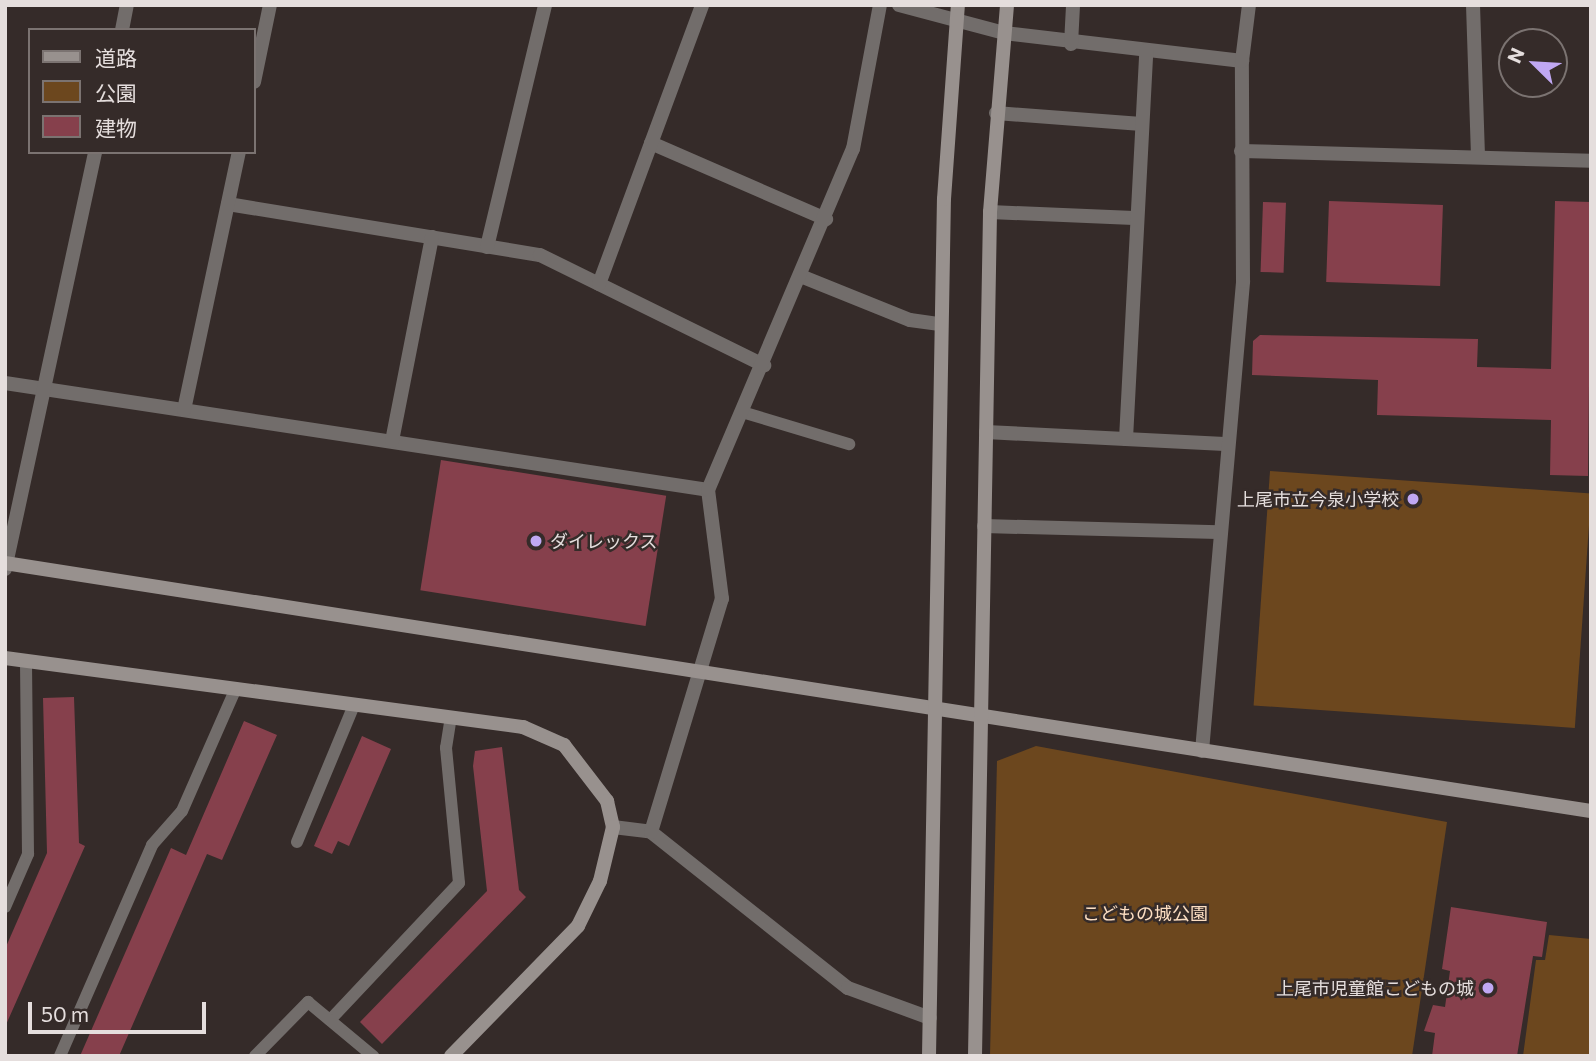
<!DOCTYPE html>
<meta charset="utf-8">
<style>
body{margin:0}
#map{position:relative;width:1596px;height:1061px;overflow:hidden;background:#352b29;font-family:Commissioner,"Noto Sans JP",sans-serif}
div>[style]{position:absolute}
.green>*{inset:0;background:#6c471e;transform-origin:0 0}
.building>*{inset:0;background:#86404c;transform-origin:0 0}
.lane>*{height:12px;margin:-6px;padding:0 6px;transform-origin:6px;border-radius:6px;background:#726d6b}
.street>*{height:14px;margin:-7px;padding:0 7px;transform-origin:7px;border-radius:7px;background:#726d6b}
.secondary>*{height:14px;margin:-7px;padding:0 7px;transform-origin:7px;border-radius:7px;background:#98918e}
.dots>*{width:19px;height:19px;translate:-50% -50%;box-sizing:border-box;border:4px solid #352b29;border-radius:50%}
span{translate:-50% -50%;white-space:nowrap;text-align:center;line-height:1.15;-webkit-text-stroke:5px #352b29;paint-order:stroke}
.poi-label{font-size:18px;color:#e5dedd}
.right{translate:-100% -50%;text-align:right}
.left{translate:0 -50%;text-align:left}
.park-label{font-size:18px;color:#fcdec2}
.frame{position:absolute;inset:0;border:7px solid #e5dedd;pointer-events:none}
.legend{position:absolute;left:28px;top:28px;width:228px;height:126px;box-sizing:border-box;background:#352b29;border:2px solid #7b7371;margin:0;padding:9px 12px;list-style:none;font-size:21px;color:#e5dedd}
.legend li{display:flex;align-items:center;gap:14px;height:35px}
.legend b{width:35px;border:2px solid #7b7371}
.north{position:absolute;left:1498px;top:28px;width:70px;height:70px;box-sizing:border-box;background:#352b29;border:2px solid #7b7371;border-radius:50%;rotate:294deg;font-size:19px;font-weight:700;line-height:28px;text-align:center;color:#e5dedd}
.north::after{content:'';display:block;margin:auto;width:24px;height:32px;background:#c0a8f3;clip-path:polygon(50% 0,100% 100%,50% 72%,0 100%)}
.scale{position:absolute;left:28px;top:1002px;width:178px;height:32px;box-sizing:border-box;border:4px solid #e5dedd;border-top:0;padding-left:9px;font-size:21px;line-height:24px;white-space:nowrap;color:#e5dedd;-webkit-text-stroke:5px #352b29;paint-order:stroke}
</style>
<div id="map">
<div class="green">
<div style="left:1270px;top:471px;width:322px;height:235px;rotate:4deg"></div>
<div style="clip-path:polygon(1036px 746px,1447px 822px,1412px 1056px,990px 1056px,997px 761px)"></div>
<div style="clip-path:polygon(1549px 935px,1591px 939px,1591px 1056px,1523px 1056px,1536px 960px,1545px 960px)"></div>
</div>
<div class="building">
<div style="left:1329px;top:201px;width:114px;height:81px;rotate:2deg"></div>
<div style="clip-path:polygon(1555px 201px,1591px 202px,1588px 476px,1550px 475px,1551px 420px,1377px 415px,1378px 380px,1252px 375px,1253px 341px,1260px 335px,1478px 339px,1477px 367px,1551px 369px)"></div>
<div style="left:1263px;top:202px;width:23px;height:70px;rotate:2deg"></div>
<div style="left:441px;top:460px;width:228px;height:132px;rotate:9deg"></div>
<div style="clip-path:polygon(74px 697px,79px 843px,85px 846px,5px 1027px,5px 949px,47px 853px,43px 698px)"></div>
<div style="clip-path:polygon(244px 721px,277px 735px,222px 860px,207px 854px,119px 1056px,80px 1056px,171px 848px,186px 855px)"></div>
<div style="clip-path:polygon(362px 736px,391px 749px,349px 846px,338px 841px,332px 854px,314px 846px)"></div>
<div style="clip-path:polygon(502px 747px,519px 890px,526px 897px,382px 1044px,360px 1022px,487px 891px,473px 766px,475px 751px)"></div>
<div style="clip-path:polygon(1451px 907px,1547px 922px,1542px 957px,1533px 956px,1517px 1056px,1432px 1056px,1435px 1033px,1424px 1031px,1433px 1005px,1445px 1007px,1450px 971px,1442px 969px)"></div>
</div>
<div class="lane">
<div style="left:742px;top:412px;width:112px;rotate:16.7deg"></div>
<div style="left:297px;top:842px;width:148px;rotate:-67.4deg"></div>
<div style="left:5px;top:907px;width:58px;rotate:-66.5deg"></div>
<div style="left:28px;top:854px;width:193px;rotate:-90.6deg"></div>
<div style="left:330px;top:1020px;width:188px;rotate:-46.7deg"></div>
<div style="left:459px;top:883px;width:136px;rotate:-95.5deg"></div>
<div style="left:446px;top:748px;width:31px;rotate:-81deg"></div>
<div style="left:60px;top:1056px;width:230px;rotate:-66.4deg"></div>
<div style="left:152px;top:845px;width:45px;rotate:-48.6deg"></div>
<div style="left:182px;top:811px;width:134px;rotate:-66.3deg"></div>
<div style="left:255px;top:1056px;width:76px;rotate:-45.5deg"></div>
<div style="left:308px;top:1002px;width:85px;rotate:39.7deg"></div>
</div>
<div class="street">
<div style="left:899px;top:5px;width:109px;rotate:14.9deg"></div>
<div style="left:1004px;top:33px;width:240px;rotate:6.7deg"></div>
<div style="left:1473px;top:5px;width:152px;rotate:88.1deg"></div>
<div style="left:122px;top:30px;width:25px;rotate:-79deg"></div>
<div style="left:1071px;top:44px;width:39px;rotate:-87deg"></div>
<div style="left:254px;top:82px;width:79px;rotate:-78.3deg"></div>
<div style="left:996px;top:113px;width:146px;rotate:4.3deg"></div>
<div style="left:651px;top:143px;width:191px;rotate:23.5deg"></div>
<div style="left:1241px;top:151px;width:350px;rotate:1.6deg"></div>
<div style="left:228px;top:204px;width:316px;rotate:9.3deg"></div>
<div style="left:540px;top:255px;width:250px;rotate:26.2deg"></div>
<div style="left:990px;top:212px;width:144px;rotate:2.4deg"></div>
<div style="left:487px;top:247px;width:249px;rotate:-76.5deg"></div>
<div style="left:803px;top:277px;width:115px;rotate:21.9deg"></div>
<div style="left:910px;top:320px;width:30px;rotate:8deg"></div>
<div style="left:599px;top:284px;width:297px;rotate:-69.7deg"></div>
<div style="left:5px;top:383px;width:711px;rotate:8.65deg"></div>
<div style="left:184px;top:410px;width:264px;rotate:-78deg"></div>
<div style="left:986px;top:432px;width:239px;rotate:2.9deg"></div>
<div style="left:1126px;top:439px;width:389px;rotate:-87deg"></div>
<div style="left:392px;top:441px;width:208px;rotate:-78.9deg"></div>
<div style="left:984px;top:526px;width:234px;rotate:1.5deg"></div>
<div style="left:5px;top:569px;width:427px;rotate:-77.8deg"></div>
<div style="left:1202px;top:751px;width:472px;rotate:-85deg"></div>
<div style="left:1243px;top:281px;width:220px;rotate:-90.3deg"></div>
<div style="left:1242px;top:61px;width:56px;rotate:-82.9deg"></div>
<div style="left:613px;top:827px;width:38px;rotate:7deg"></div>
<div style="left:651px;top:832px;width:251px;rotate:38.4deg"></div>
<div style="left:848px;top:988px;width:87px;rotate:20.1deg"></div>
<div style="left:651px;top:832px;width:244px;rotate:-73.1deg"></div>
<div style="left:722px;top:599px;width:110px;rotate:-97.3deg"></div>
<div style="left:708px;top:490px;width:371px;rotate:-67deg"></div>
<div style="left:853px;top:149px;width:147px;rotate:-79.4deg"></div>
</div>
<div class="secondary">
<div style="left:5px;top:563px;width:1605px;rotate:8.89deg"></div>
<div style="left:5px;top:658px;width:523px;rotate:7.59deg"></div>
<div style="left:523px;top:727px;width:45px;rotate:23.7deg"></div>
<div style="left:564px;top:745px;width:71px;rotate:52.5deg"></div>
<div style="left:607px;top:801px;width:27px;rotate:77deg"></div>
<div style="left:613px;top:827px;width:56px;rotate:103.5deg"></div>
<div style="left:600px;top:881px;width:50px;rotate:116.1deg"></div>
<div style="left:578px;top:926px;width:182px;rotate:134.3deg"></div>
<div style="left:929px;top:1056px;width:857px;rotate:-89deg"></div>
<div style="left:944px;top:199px;width:195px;rotate:-85.9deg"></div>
<div style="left:975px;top:1056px;width:844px;rotate:-88.98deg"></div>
<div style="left:990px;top:212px;width:208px;rotate:-85.3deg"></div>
</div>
<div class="dots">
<div style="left:1413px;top:499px;background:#c0a8f3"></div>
<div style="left:536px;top:541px;background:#c0a8f3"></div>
<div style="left:1488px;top:988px;background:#c0a8f3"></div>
</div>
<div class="poi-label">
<span class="right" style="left:1399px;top:499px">上尾市立今泉小学校</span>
<span class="left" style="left:550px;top:541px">ダイレックス</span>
<span class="right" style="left:1474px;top:988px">上尾市児童館こどもの城</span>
</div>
<div class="park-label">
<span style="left:1145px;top:913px">こどもの城公園</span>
</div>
<div class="frame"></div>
<ul class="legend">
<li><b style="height:9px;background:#98918e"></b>道路</li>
<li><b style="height:19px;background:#6c471e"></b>公園</li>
<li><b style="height:19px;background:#86404c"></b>建物</li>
</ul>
<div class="north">N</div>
<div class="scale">50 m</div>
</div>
